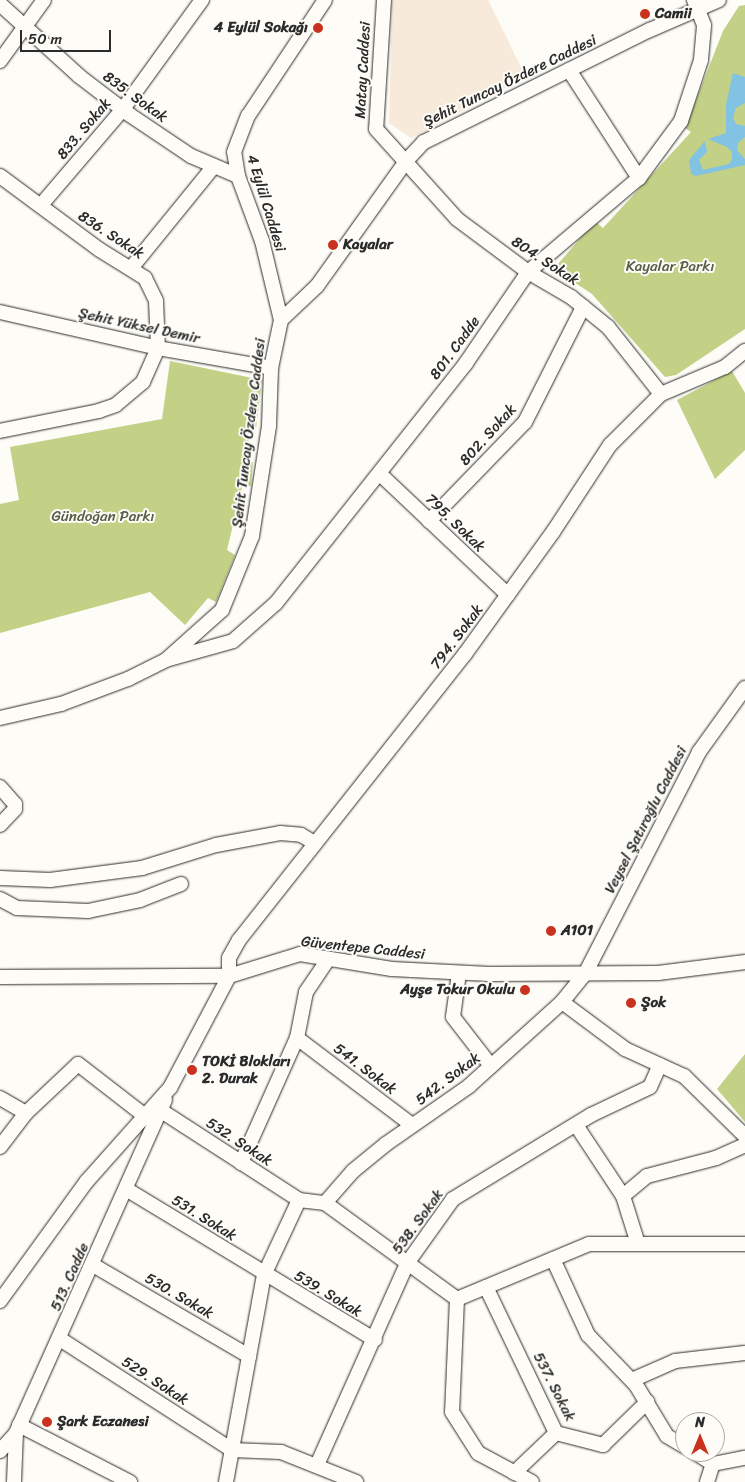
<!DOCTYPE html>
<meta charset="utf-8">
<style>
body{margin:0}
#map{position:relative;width:745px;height:1482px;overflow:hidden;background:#fdfcf7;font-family:Sriracha,sans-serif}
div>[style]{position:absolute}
.built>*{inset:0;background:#f7eadb}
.green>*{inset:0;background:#c2d185}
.water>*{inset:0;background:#82c2e3}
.roads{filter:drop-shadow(0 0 1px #2b2b2b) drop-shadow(0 0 1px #2b2b2b)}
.minor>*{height:14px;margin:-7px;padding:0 7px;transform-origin:7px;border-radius:7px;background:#fdfcf7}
.dots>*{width:14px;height:14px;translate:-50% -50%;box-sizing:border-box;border:2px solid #fdfcf7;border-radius:50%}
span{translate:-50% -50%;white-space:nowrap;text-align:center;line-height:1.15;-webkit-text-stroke:4px #fdfcf7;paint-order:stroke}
.poi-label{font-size:15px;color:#2b2b2b;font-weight:700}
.left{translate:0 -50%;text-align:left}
.right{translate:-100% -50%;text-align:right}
.street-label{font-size:15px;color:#2b2b2b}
.park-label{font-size:15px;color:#585d46}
.north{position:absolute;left:675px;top:1412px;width:50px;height:50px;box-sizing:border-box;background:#fdfcf7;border:1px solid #a9a8a5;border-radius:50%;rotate:0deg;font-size:14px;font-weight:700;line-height:20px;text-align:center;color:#2b2b2b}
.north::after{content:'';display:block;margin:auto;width:18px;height:22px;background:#c8321e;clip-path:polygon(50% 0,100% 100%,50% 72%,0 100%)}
.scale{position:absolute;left:20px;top:30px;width:91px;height:22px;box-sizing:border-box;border:2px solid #2b2b2b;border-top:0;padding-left:6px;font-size:15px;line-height:18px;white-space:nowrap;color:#2b2b2b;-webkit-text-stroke:4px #fdfcf7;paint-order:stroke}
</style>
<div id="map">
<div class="built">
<div style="clip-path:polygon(392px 0,488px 0,526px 77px,411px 138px,389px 123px)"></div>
</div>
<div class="green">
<div style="clip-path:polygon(745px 5px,745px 329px,676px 375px,665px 377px,592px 294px,566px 277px,558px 264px,595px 221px,603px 228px,691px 132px,685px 128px,723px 31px,739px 6px)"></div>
<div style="clip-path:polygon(170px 361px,262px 380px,256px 429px,249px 430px,248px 463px,253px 462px,251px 486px,242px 487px,227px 550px,235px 555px,216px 602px,208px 598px,185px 625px,150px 592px,0 633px,0 504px,19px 500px,10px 447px,162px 419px)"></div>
<div style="clip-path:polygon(732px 371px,745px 393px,745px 450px,715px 479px,677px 400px)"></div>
<div style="clip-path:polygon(745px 1054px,745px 1122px,717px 1089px)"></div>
</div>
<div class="water">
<div style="clip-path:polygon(733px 73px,745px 77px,745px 103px,736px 108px,733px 118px,736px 124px,745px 126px,745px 137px,738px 143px,737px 150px,745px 159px,745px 165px,696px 176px,691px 174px,689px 160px,705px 141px,707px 152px,699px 160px,703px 170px,729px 164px,732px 159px,732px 152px,727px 147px,708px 139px,726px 133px,726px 104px)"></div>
</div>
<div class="roads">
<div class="minor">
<div style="left:384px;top:0;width:129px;rotate:93.5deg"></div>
<div style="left:376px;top:129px;width:121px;rotate:48deg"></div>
<div style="left:457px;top:219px;width:89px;rotate:36.7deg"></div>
<div style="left:528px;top:272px;width:50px;rotate:30.2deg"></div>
<div style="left:571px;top:297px;width:48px;rotate:39deg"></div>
<div style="left:608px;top:327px;width:85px;rotate:51.7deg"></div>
<div style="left:0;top:4px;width:107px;rotate:42.3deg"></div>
<div style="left:79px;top:76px;width:64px;rotate:37.4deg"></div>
<div style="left:130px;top:115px;width:73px;rotate:33.9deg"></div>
<div style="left:191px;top:156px;width:51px;rotate:23.1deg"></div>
<div style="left:0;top:61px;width:75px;rotate:-54.2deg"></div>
<div style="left:569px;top:70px;width:129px;rotate:57.1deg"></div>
<div style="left:0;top:176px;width:124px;rotate:36.5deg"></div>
<div style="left:100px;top:250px;width:53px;rotate:31.9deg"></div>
<div style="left:145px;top:278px;width:25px;rotate:64deg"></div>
<div style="left:156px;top:301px;width:47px;rotate:87.6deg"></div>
<div style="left:158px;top:348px;width:37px;rotate:114deg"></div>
<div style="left:143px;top:382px;width:35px;rotate:140deg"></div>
<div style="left:116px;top:405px;width:18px;rotate:161deg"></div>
<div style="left:99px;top:411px;width:101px;rotate:168.6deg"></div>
<div style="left:41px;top:205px;width:126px;rotate:-49.5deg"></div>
<div style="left:123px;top:109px;width:135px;rotate:-54.1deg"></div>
<div style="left:132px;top:267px;width:130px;rotate:-50.9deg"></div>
<div style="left:0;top:312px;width:162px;rotate:12.8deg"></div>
<div style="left:158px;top:348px;width:115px;rotate:10deg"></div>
<div style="left:281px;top:320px;width:81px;rotate:-103.5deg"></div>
<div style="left:262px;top:241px;width:69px;rotate:-110.3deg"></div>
<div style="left:238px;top:176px;width:24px;rotate:-99deg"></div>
<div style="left:234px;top:152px;width:39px;rotate:-69deg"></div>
<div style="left:248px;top:116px;width:139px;rotate:-56.4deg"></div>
<div style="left:380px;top:474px;width:176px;rotate:43.4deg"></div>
<div style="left:429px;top:521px;width:138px;rotate:-45.9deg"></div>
<div style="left:525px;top:422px;width:129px;rotate:-63.2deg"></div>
<div style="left:169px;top:659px;width:66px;rotate:-15.7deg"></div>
<div style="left:233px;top:641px;width:57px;rotate:-41.5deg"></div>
<div style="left:276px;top:603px;width:306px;rotate:-51.6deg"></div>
<div style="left:466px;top:363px;width:110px;rotate:-55.7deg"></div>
<div style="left:528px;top:272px;width:145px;rotate:-40.3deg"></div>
<div style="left:639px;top:178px;width:71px;rotate:-53.6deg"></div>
<div style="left:681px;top:121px;width:64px;rotate:-71.8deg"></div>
<div style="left:701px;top:60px;width:35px;rotate:-85deg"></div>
<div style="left:704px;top:25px;width:27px;rotate:-112deg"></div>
<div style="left:0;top:718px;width:63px;rotate:-12.9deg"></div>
<div style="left:61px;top:704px;width:72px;rotate:-20.5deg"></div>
<div style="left:128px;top:679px;width:42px;rotate:-26.6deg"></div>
<div style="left:166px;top:660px;width:75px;rotate:-41.8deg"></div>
<div style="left:222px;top:610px;width:80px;rotate:-67.9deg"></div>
<div style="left:252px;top:536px;width:111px;rotate:-81.2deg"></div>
<div style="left:269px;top:426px;width:58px;rotate:-88deg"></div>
<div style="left:271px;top:368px;width:49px;rotate:-78.2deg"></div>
<div style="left:281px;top:320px;width:50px;rotate:-43.4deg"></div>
<div style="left:317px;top:286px;width:153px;rotate:-54.5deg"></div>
<div style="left:406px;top:161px;width:26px;rotate:-47deg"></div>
<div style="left:424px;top:142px;width:252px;rotate:-26.4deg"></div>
<div style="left:650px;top:30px;width:75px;rotate:-23.5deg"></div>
<div style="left:0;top:787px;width:23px;rotate:49deg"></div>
<div style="left:15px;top:804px;width:5px;rotate:90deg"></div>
<div style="left:15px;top:809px;width:22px;rotate:133deg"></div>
<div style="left:0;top:878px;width:50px;rotate:2.3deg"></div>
<div style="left:50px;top:880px;width:93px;rotate:-7.4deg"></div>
<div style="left:142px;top:868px;width:77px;rotate:-17.3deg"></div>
<div style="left:216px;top:845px;width:65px;rotate:-10.6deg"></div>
<div style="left:280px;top:833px;width:21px;rotate:5deg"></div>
<div style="left:301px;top:835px;width:16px;rotate:30deg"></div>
<div style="left:0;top:899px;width:19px;rotate:28deg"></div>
<div style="left:17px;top:908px;width:71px;rotate:2.4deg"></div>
<div style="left:88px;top:911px;width:53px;rotate:-11.9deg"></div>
<div style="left:140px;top:900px;width:44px;rotate:-21.3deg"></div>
<div style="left:459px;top:973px;width:44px;rotate:97.8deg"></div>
<div style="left:453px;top:1017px;width:62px;rotate:52.2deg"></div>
<div style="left:0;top:977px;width:229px;rotate:-0.3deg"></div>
<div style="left:229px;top:976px;width:18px;rotate:-90deg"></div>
<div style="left:229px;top:958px;width:21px;rotate:-61deg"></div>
<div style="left:239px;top:940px;width:365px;rotate:-51.7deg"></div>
<div style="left:465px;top:654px;width:150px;rotate:-54.2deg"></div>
<div style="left:553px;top:532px;width:104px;rotate:-56.8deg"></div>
<div style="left:610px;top:445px;width:72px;rotate:-45deg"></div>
<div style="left:661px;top:394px;width:69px;rotate:-22.9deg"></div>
<div style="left:725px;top:367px;width:26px;rotate:-39deg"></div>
<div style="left:562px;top:1002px;width:79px;rotate:36.7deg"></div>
<div style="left:625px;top:1049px;width:65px;rotate:24.6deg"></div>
<div style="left:684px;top:1076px;width:86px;rotate:44.5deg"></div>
<div style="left:297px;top:1038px;width:144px;rotate:37.1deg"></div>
<div style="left:0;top:1098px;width:30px;rotate:30deg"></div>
<div style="left:26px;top:1113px;width:71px;rotate:-43.3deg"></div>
<div style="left:78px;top:1064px;width:85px;rotate:37.8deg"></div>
<div style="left:160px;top:1110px;width:166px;rotate:32.9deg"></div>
<div style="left:299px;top:1200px;width:26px;rotate:7deg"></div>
<div style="left:325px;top:1203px;width:163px;rotate:36deg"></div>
<div style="left:576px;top:1125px;width:85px;rotate:56.5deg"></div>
<div style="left:623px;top:1196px;width:50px;rotate:72.6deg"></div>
<div style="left:0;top:1147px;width:43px;rotate:-52.6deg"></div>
<div style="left:241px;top:1163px;width:137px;rotate:-65.9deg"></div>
<div style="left:297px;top:1038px;width:47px;rotate:-78.9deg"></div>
<div style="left:306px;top:992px;width:40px;rotate:-56deg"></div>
<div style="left:126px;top:1189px;width:291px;rotate:31.2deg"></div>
<div style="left:623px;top:1196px;width:31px;rotate:-40deg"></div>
<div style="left:647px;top:1176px;width:71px;rotate:-14.6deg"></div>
<div style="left:716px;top:1158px;width:32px;rotate:-24deg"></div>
<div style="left:325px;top:1203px;width:43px;rotate:-48.8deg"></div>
<div style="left:353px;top:1171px;width:43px;rotate:-39.3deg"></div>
<div style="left:386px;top:1144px;width:101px;rotate:-34.9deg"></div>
<div style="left:469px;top:1086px;width:125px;rotate:-42.1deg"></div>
<div style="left:562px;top:1002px;width:36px;rotate:-51deg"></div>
<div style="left:585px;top:974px;width:250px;rotate:-62.8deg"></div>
<div style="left:699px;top:752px;width:79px;rotate:-54.3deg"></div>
<div style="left:553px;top:1259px;width:84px;rotate:65.3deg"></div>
<div style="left:588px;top:1335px;width:69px;rotate:46.2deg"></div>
<div style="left:636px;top:1385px;width:60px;rotate:58.7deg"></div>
<div style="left:667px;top:1436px;width:21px;rotate:31deg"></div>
<div style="left:93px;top:1265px;width:181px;rotate:30.3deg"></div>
<div style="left:486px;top:1287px;width:162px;rotate:64.4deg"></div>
<div style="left:556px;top:1433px;width:49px;rotate:14.3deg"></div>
<div style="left:603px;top:1445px;width:62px;rotate:-44.3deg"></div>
<div style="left:457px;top:1299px;width:143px;rotate:-22.6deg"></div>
<div style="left:589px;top:1244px;width:156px"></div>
<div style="left:457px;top:1299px;width:113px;rotate:92.5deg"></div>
<div style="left:452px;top:1412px;width:49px;rotate:57.6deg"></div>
<div style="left:478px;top:1453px;width:61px;rotate:28.2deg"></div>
<div style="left:0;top:1301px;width:148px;rotate:-54.1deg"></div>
<div style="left:87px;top:1181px;width:125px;rotate:-48.3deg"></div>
<div style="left:170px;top:1088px;width:127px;rotate:-62.2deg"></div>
<div style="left:229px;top:976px;width:74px;rotate:-17.2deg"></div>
<div style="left:300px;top:954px;width:93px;rotate:9.3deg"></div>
<div style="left:392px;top:969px;width:97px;rotate:3deg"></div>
<div style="left:489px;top:974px;width:169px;rotate:-0.3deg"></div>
<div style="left:658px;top:973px;width:88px;rotate:-7.2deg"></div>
<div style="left:60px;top:1339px;width:205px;rotate:32.8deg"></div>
<div style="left:632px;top:1380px;width:47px;rotate:-23.8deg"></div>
<div style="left:675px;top:1361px;width:70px;rotate:-6.5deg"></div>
<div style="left:19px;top:1425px;width:125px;rotate:27.2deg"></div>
<div style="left:232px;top:1450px;width:49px;rotate:2.3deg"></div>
<div style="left:281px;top:1452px;width:81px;rotate:21.8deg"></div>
<div style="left:0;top:1451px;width:24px;rotate:-48deg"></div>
<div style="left:694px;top:1452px;width:22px;rotate:32deg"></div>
<div style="left:317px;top:1465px;width:222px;rotate:-65.9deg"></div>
<div style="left:408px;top:1262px;width:77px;rotate:-54.5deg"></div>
<div style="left:453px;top:1199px;width:162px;rotate:-31.3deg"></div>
<div style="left:591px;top:1115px;width:65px;rotate:-25.4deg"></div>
<div style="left:650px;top:1087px;width:24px;rotate:-66deg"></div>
<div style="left:514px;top:1473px;width:58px;rotate:-43.6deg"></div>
<div style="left:14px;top:1482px;width:49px;rotate:-87.7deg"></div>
<div style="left:16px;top:1433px;width:365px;rotate:-65.9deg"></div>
<div style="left:226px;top:1482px;width:210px;rotate:-79.6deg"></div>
<div style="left:264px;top:1275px;width:83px;rotate:-65deg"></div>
<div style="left:707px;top:1482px;width:19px;rotate:-72deg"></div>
<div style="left:713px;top:1464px;width:33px;rotate:-11deg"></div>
</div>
</div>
<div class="dots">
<div style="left:645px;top:14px;background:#c8321e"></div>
<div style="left:318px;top:28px;background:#c8321e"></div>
<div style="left:333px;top:245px;background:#c8321e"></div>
<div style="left:551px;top:931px;background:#c8321e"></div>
<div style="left:525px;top:990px;background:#c8321e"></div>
<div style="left:631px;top:1003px;background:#c8321e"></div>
<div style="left:192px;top:1070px;background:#c8321e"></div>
<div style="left:47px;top:1422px;background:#c8321e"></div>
</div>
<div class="poi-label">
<span class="left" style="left:655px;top:14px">Camii</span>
<span class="right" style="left:308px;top:28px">4 Eylül Sokağı</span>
<span class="left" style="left:343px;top:245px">Kayalar</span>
<span class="left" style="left:561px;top:931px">A101</span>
<span class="right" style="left:515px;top:990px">Ayşe Tokur Okulu</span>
<span class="left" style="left:641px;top:1003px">Şok</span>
<span class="left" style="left:202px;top:1070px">TOKİ Blokları<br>2. Durak</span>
<span class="left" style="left:57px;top:1422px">Şark Eczanesi</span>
</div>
<div class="street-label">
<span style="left:363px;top:70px;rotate:-87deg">Matay Caddesi</span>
<span style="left:510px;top:81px;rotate:-26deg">Şehit Tuncay Özdere Caddesi</span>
<span style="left:135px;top:97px;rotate:36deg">835. Sokak</span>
<span style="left:84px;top:129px;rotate:-50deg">833. Sokak</span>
<span style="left:266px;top:203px;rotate:73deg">4 Eylül Caddesi</span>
<span style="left:111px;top:235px;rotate:33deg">836. Sokak</span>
<span style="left:545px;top:261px;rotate:33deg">804. Sokak</span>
<span style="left:139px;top:326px;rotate:12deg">Şehit Yüksel Demir</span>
<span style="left:455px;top:348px;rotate:-54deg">801. Cadde</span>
<span style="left:249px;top:433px;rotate:-83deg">Şehit Tuncay Özdere Caddesi</span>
<span style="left:488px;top:435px;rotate:-48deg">802. Sokak</span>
<span style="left:455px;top:523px;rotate:44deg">795. Sokak</span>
<span style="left:457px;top:637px;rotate:-53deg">794. Sokak</span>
<span style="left:646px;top:820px;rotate:-63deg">Veysel Şatıroğlu Caddesi</span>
<span style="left:363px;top:948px;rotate:6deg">Güventepe Caddesi</span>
<span style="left:365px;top:1069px;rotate:37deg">541. Sokak</span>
<span style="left:448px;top:1079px;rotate:-37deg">542. Sokak</span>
<span style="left:239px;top:1142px;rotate:33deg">532. Sokak</span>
<span style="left:204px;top:1218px;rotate:32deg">531. Sokak</span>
<span style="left:418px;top:1222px;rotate:-54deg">538. Sokak</span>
<span style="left:70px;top:1277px;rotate:-66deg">513. Cadde</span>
<span style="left:328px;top:1294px;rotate:31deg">539. Sokak</span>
<span style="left:179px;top:1296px;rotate:30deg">530. Sokak</span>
<span style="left:155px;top:1381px;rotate:33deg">529. Sokak</span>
<span style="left:554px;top:1387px;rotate:63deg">537. Sokak</span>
</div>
<div class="park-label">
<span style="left:670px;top:267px">Kayalar Parkı</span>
<span style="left:103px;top:517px">Gündoğan Parkı</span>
</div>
<div class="north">N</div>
<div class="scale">50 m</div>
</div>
